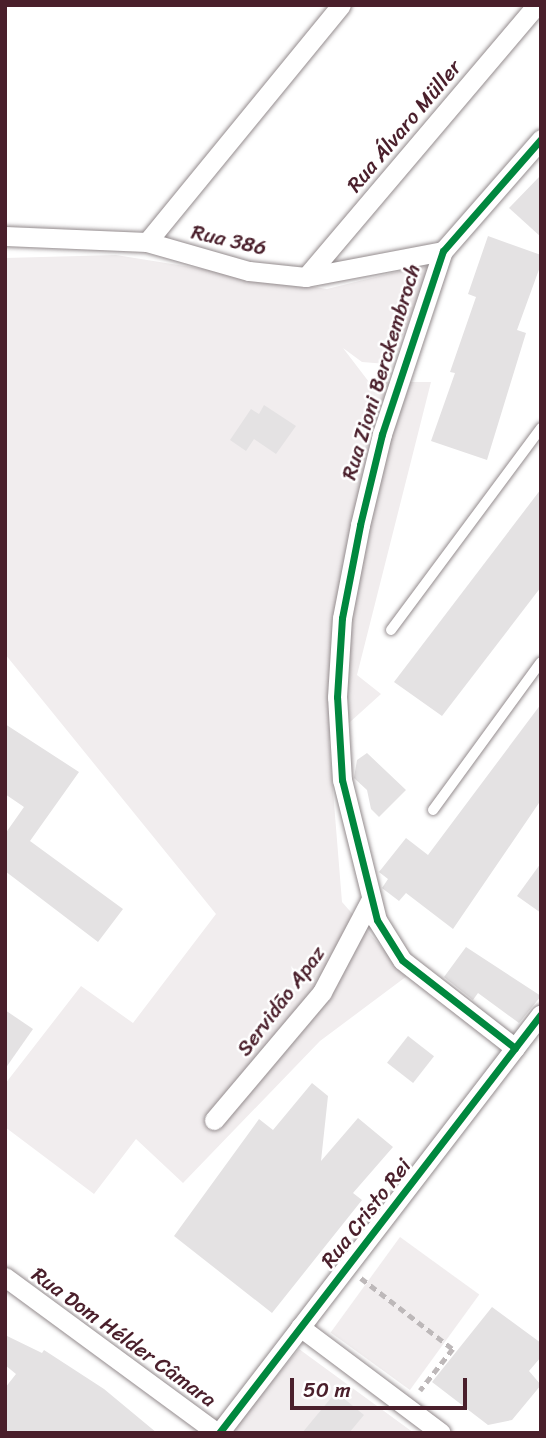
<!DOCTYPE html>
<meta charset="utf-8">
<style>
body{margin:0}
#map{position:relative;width:546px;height:1438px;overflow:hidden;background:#fff;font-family:Sriracha,sans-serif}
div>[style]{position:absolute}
.built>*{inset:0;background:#f1edee;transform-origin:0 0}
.building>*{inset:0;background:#e4e2e3;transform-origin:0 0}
.path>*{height:4.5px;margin-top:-2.25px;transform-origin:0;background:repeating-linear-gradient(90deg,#bdb8b9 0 7px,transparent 0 12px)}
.roads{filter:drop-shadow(0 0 2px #948c8e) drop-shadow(0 0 2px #948c8e)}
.lane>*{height:10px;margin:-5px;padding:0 5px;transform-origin:5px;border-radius:5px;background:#fff}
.street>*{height:19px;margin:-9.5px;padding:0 9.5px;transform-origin:9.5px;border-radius:9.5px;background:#fff}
.cycleway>*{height:7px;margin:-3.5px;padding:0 3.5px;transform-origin:3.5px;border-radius:3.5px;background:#00873e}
span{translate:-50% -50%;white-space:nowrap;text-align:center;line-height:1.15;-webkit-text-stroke:5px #fff;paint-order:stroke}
.street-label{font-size:21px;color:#4a1f2b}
.frame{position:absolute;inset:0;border:7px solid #4a1f2b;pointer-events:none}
.scale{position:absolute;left:290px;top:1378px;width:177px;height:32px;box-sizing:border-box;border:4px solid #4a1f2b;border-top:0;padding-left:9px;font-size:21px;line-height:24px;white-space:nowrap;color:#4a1f2b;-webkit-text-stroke:5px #fff;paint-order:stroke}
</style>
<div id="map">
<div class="built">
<div style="clip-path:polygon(116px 255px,327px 289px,424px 265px,429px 268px,407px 327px,387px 364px,362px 362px,343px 348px,369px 382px,431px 382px,357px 675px,381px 694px,329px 741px,342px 902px,407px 976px,320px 1041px,183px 1183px,136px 1139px,94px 1194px,5px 1127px,5px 1084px,81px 986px,133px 1023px,216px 914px,5px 654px,5px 258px)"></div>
<div style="left:400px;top:1237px;width:98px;height:118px;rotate:36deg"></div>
<div style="clip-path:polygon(299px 1349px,414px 1433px,229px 1433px)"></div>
</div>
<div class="building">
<div style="clip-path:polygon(541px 175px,541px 237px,509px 208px)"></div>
<div style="clip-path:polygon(488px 236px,541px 255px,541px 264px,517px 330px,526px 333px,487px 460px,431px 441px,455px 373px,450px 372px,476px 297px,468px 294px)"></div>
<div style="clip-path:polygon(264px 405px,296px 426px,276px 454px,254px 439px,246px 451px,230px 440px,251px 409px,259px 414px)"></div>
<div style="clip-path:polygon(541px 489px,541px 587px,442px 716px,394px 682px)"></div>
<div style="clip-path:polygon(541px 704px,541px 800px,453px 929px,406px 893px,399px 901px,382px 888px,388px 879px,379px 872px,406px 838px,428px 855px)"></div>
<div style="clip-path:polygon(5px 724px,79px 772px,30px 841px,123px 909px,98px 942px,5px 871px,5px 834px,24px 807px,5px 794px)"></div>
<div style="clip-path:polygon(367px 753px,406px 790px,379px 817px,371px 809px,367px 790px,354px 778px,357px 760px)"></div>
<div style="clip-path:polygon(541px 863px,541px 913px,517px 896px)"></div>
<div style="clip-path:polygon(466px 947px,541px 996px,519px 1023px,478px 993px,473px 1000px,444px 977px)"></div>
<div style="clip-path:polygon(5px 1010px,33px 1029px,5px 1069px)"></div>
<div style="left:408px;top:1036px;width:33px;height:34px;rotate:38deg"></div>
<div style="clip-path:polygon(312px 1083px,328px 1096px,321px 1161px,358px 1118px,393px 1147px,353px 1193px,362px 1200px,272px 1313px,174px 1236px,259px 1119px,273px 1130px)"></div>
<div style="clip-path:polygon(492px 1307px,541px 1343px,541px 1357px,529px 1371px,541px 1385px,512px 1420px,488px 1425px,432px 1382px)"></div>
<div style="clip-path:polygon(5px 1335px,42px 1353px,44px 1350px,104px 1389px,157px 1433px,5px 1433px,5px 1388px,16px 1374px,5px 1365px)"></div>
<div style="clip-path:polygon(336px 1392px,364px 1415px,349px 1433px,302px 1433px)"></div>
</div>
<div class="path">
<div style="left:361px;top:1278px;width:116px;rotate:37.7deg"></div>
<div style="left:453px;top:1349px;width:53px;rotate:128.2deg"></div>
</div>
<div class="roads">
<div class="lane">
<div style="left:391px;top:630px;width:252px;rotate:-53.4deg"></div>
<div style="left:433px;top:810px;width:183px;rotate:-53.9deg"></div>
</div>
<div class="street">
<div style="left:5px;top:236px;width:142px;rotate:2.4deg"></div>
<div style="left:147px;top:242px;width:106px;rotate:15.9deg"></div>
<div style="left:249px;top:271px;width:57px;rotate:6deg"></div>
<div style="left:306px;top:277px;width:139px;rotate:-10.7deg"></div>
<div style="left:147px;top:242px;width:306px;rotate:-50.7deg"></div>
<div style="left:306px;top:277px;width:357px;rotate:-49.7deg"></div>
<div style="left:515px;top:1048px;width:143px;rotate:-142.1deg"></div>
<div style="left:402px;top:960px;width:47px;rotate:-122deg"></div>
<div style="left:377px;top:920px;width:144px;rotate:-104deg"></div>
<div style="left:342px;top:780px;width:83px;rotate:-93.4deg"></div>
<div style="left:337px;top:697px;width:79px;rotate:-86.4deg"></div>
<div style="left:342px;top:618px;width:95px;rotate:-79deg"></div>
<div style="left:360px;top:525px;width:94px;rotate:-76.4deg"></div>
<div style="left:382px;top:434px;width:193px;rotate:-71.6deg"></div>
<div style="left:443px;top:251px;width:149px;rotate:-48.8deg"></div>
<div style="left:214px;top:1120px;width:167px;rotate:-49.8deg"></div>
<div style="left:322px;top:992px;width:103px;rotate:-62.2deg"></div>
<div style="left:5px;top:1277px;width:263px;rotate:36.3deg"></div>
<div style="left:300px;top:1327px;width:176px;rotate:36.9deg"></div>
<div style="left:219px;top:1433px;width:528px;rotate:-52.46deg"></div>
</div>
</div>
<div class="cycleway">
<div style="left:515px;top:1048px;width:143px;rotate:-142.1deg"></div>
<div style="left:402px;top:960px;width:47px;rotate:-122deg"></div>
<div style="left:377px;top:920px;width:144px;rotate:-104deg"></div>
<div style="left:342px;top:780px;width:83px;rotate:-93.4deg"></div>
<div style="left:337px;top:697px;width:79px;rotate:-86.4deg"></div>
<div style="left:342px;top:618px;width:95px;rotate:-79deg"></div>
<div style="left:360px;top:525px;width:94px;rotate:-76.4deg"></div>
<div style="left:382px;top:434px;width:193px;rotate:-71.6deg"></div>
<div style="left:443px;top:251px;width:149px;rotate:-48.8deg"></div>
<div style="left:219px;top:1433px;width:528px;rotate:-52.46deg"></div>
</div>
<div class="street-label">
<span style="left:404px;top:126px;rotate:-50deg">Rua Álvaro Müller</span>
<span style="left:229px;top:240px;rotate:13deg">Rua 386</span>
<span style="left:381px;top:372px;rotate:-73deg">Rua Zioni Berckembroch</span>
<span style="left:281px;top:1001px;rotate:-53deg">Servidão Apaz</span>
<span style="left:366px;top:1213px;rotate:-52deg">Rua Cristo Rei</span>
<span style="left:124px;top:1337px;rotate:36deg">Rua Dom Hélder Câmara</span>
</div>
<div class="frame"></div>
<div class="scale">50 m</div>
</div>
